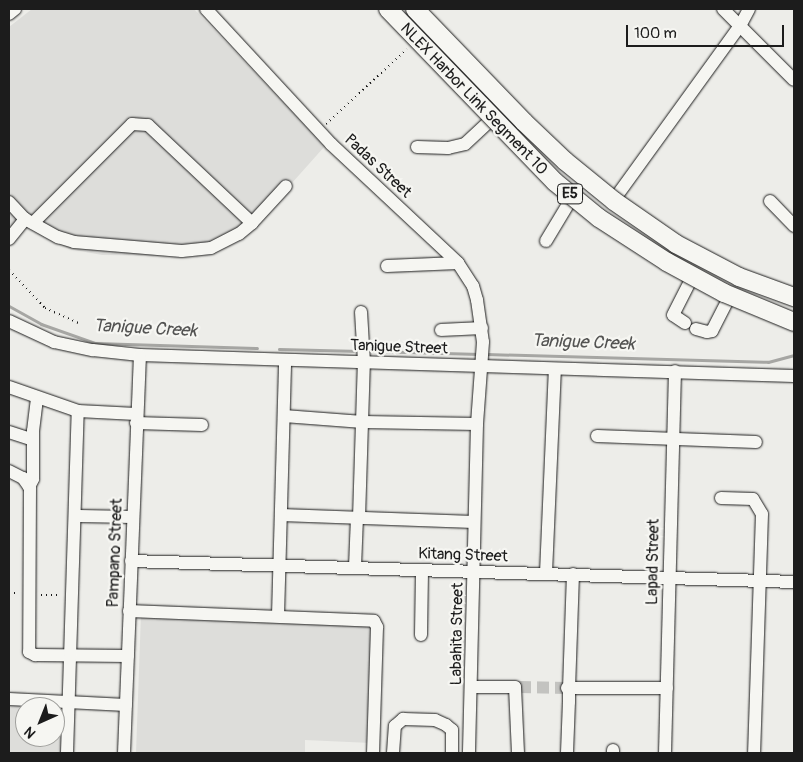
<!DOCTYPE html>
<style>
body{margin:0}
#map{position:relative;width:803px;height:762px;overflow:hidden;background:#edede9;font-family:Pangolin,sans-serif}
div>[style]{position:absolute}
.built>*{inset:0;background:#ddddda}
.stream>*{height:3px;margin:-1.5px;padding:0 1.5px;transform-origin:1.5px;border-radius:1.5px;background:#a6a6a3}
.minor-tunnel>*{height:12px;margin-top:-6px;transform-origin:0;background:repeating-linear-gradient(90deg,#c3c3c0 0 12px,transparent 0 18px)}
.path>*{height:2px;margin-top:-1px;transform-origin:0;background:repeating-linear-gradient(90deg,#1c1c1c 0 1px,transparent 0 5px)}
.roads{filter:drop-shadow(0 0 1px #1c1c1c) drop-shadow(0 0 1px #1c1c1c)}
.minor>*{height:12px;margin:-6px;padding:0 6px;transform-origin:6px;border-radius:6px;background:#f6f6f2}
.bridges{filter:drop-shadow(0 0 1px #1c1c1c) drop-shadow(0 0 1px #1c1c1c)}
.highway-bridge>*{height:18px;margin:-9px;padding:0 9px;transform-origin:9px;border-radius:9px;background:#f6f6f2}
span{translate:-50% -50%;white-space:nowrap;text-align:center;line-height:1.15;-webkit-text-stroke:4.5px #f6f6f2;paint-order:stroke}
.shield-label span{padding:1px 4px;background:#f6f6f2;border:1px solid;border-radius:4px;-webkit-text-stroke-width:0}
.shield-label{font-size:15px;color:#1c1c1c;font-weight:700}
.street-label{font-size:16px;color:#1c1c1c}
.water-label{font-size:18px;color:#535352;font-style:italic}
.frame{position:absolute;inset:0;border:10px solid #1c1c1c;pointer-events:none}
.north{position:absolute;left:15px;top:697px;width:50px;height:50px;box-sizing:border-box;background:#f6f6f2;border:1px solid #9f9f9c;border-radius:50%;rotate:224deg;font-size:14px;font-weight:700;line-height:20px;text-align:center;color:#1c1c1c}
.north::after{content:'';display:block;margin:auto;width:18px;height:22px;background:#1c1c1c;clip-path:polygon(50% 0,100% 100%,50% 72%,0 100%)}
.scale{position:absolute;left:626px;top:25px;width:158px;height:22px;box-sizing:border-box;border:2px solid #1c1c1c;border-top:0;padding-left:6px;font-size:15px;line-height:18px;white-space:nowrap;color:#1c1c1c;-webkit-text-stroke:4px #f6f6f2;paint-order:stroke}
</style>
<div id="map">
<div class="built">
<div style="clip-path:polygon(32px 9px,194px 9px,325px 146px,249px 231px,180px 256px,102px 255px,69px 249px,24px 224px,9px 245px,9px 27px)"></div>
<div style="clip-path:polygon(141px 614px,374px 623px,371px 743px,305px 740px,305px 753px,136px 753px)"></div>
<div style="clip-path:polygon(evenodd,9px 701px,66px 704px,65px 753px,9px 753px,9px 701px,25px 707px,55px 707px,55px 737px,25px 737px,25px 707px)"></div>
</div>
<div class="stream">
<div style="left:9px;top:306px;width:37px;rotate:29deg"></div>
<div style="left:41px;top:324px;width:57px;rotate:19.4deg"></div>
<div style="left:95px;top:343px;width:162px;rotate:1.8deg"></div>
<div style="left:279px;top:349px;width:81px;rotate:1.4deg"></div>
<div style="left:370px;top:351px;width:110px;rotate:1.6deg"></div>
<div style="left:486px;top:354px;width:282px;rotate:1.6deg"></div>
<div style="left:768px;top:362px;width:27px;rotate:-15deg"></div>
</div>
<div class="minor-tunnel">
<div style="left:519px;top:687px;width:48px;rotate:1.2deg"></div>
</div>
<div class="path">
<div style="left:326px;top:124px;width:110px;rotate:-42.8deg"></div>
<div style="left:9px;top:270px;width:52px;rotate:46.5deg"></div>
<div style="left:45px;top:308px;width:37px;rotate:24deg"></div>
<div style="left:9px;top:593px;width:10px"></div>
<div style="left:41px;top:595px;width:20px"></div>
</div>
<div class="roads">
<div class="minor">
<div style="left:206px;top:9px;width:184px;rotate:47.2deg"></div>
<div style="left:331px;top:144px;width:174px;rotate:43.1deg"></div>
<div style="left:458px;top:263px;width:27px;rotate:57deg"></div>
<div style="left:473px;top:286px;width:15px;rotate:74deg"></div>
<div style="left:477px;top:300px;width:42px;rotate:81.9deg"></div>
<div style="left:483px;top:342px;width:82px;rotate:94.2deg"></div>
<div style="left:477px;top:424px;width:329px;rotate:91.4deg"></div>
<div style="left:723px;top:9px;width:100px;rotate:45deg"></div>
<div style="left:9px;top:14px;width:8px;rotate:-40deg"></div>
<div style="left:417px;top:147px;width:31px;rotate:2deg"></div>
<div style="left:448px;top:148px;width:17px;rotate:-13deg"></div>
<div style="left:465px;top:144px;width:33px;rotate:-43deg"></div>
<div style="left:616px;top:197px;width:211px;rotate:-54.1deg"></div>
<div style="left:740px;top:26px;width:19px;rotate:-62deg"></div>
<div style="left:770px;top:201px;width:35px;rotate:46deg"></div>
<div style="left:9px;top:202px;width:23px;rotate:47deg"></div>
<div style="left:25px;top:219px;width:38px;rotate:29deg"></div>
<div style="left:58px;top:237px;width:17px;rotate:17deg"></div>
<div style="left:74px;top:242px;width:108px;rotate:4.8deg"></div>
<div style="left:182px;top:251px;width:29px;rotate:-6deg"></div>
<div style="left:211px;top:248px;width:31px;rotate:-27deg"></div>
<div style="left:239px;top:234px;width:17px;rotate:-40deg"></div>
<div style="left:252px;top:223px;width:50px;rotate:-47.4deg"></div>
<div style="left:33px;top:223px;width:140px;rotate:-45deg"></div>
<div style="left:132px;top:124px;width:16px;rotate:4deg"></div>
<div style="left:148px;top:125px;width:143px;rotate:43.3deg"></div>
<div style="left:9px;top:239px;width:26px;rotate:-51deg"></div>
<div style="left:546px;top:241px;width:47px;rotate:-59deg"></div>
<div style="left:387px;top:266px;width:71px;rotate:-2.4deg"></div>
<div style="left:9px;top:321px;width:50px;rotate:25deg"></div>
<div style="left:54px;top:342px;width:40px;rotate:12deg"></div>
<div style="left:93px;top:350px;width:47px;rotate:6.1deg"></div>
<div style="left:140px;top:355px;width:654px;rotate:1.84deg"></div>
<div style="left:685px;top:323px;width:14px;rotate:-146deg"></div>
<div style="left:673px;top:315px;width:37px;rotate:-63deg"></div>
<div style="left:696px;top:329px;width:11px;rotate:15deg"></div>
<div style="left:707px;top:332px;width:5px;rotate:-11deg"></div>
<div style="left:712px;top:331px;width:34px;rotate:-63deg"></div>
<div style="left:441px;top:330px;width:41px;rotate:-2.8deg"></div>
<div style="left:9px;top:387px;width:73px;rotate:19.2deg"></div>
<div style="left:78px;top:411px;width:58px;rotate:3deg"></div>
<div style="left:284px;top:416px;width:79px;rotate:4.3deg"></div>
<div style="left:363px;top:422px;width:114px;rotate:1deg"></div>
<div style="left:136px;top:423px;width:66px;rotate:1.7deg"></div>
<div style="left:9px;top:432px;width:25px;rotate:18deg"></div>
<div style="left:597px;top:436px;width:159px;rotate:2.2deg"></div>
<div style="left:9px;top:471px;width:16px;rotate:27deg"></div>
<div style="left:23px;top:478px;width:12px;rotate:55deg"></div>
<div style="left:30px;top:488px;width:164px;rotate:90.3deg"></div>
<div style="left:29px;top:652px;width:7px;rotate:27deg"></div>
<div style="left:35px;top:655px;width:93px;rotate:0.6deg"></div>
<div style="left:29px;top:487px;width:9px;rotate:-63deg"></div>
<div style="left:33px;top:479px;width:48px;rotate:-90deg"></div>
<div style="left:33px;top:431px;width:33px;rotate:-83deg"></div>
<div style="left:721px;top:498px;width:32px;rotate:2deg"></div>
<div style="left:753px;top:499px;width:17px;rotate:59deg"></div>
<div style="left:762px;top:514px;width:239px;rotate:91.9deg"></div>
<div style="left:281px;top:515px;width:193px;rotate:2.1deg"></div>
<div style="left:79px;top:516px;width:53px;rotate:1.1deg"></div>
<div style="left:359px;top:518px;width:156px;rotate:-88.2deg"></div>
<div style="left:364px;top:362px;width:50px;rotate:-93.4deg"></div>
<div style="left:131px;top:561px;width:663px;rotate:1.81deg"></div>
<div style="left:355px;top:567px;width:49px;rotate:-87.7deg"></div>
<div style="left:546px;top:573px;width:204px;rotate:-87.5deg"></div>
<div style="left:573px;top:574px;width:114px;rotate:92deg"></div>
<div style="left:569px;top:688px;width:98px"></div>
<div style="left:129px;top:611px;width:245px;rotate:2.3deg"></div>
<div style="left:374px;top:621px;width:7px;rotate:63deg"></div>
<div style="left:377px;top:627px;width:126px;rotate:91.8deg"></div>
<div style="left:278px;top:616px;width:255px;rotate:-88.4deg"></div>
<div style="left:421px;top:635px;width:65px;rotate:-89.1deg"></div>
<div style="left:472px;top:687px;width:43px"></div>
<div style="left:515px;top:687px;width:66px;rotate:87.4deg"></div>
<div style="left:9px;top:699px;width:117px;rotate:2.9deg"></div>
<div style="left:67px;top:753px;width:342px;rotate:-88.2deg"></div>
<div style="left:124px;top:753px;width:398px;rotate:-87.7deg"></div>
<div style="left:393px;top:753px;width:27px;rotate:-86deg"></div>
<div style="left:395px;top:726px;width:11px;rotate:-41deg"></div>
<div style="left:403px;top:719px;width:32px;rotate:2deg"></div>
<div style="left:435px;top:720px;width:12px;rotate:24deg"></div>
<div style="left:446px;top:725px;width:8px;rotate:40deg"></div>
<div style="left:452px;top:730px;width:23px;rotate:90deg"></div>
<div style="left:567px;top:753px;width:51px;rotate:-87.8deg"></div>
<div style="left:569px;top:702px;width:14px;rotate:-90deg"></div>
<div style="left:569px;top:688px;width:2px;rotate:180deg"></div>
<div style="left:613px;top:753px;width:3px;rotate:-90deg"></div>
<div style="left:665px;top:753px;width:382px;rotate:-88.5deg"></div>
</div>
</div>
<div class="bridges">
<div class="highway-bridge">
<div style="left:388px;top:9px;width:240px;rotate:46deg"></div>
<div style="left:555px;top:182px;width:57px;rotate:39.3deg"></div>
<div style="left:599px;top:218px;width:81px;rotate:32.9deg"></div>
<div style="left:667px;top:262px;width:65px;rotate:28.5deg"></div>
<div style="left:724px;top:293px;width:76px;rotate:22.5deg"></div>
<div style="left:415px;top:9px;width:157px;rotate:46deg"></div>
<div style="left:524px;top:122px;width:57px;rotate:43.6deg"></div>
<div style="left:565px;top:161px;width:63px;rotate:39.2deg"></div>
<div style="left:614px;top:201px;width:75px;rotate:34.7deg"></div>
<div style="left:676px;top:244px;width:71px;rotate:27.6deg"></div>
<div style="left:739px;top:277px;width:59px;rotate:20deg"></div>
</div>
</div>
<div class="shield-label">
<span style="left:570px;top:194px">E5</span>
</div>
<div class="street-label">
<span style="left:474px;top:99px;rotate:46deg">NLEX Harbor Link Segment 10</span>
<span style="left:378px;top:166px;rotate:43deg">Padas Street</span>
<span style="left:399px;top:347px;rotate:2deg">Tanigue Street</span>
<span style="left:115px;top:553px;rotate:-88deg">Pampano Street</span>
<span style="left:463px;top:555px;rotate:2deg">Kitang Street</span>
<span style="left:653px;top:562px;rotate:-89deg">Lapad Street</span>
<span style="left:457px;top:634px;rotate:-89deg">Labahita Street</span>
</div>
<div class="water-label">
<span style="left:145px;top:329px;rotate:3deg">Tanigue Creek</span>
<span style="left:583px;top:343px;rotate:2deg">Tanigue Creek</span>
</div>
<div class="frame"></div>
<div class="north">N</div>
<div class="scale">100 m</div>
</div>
